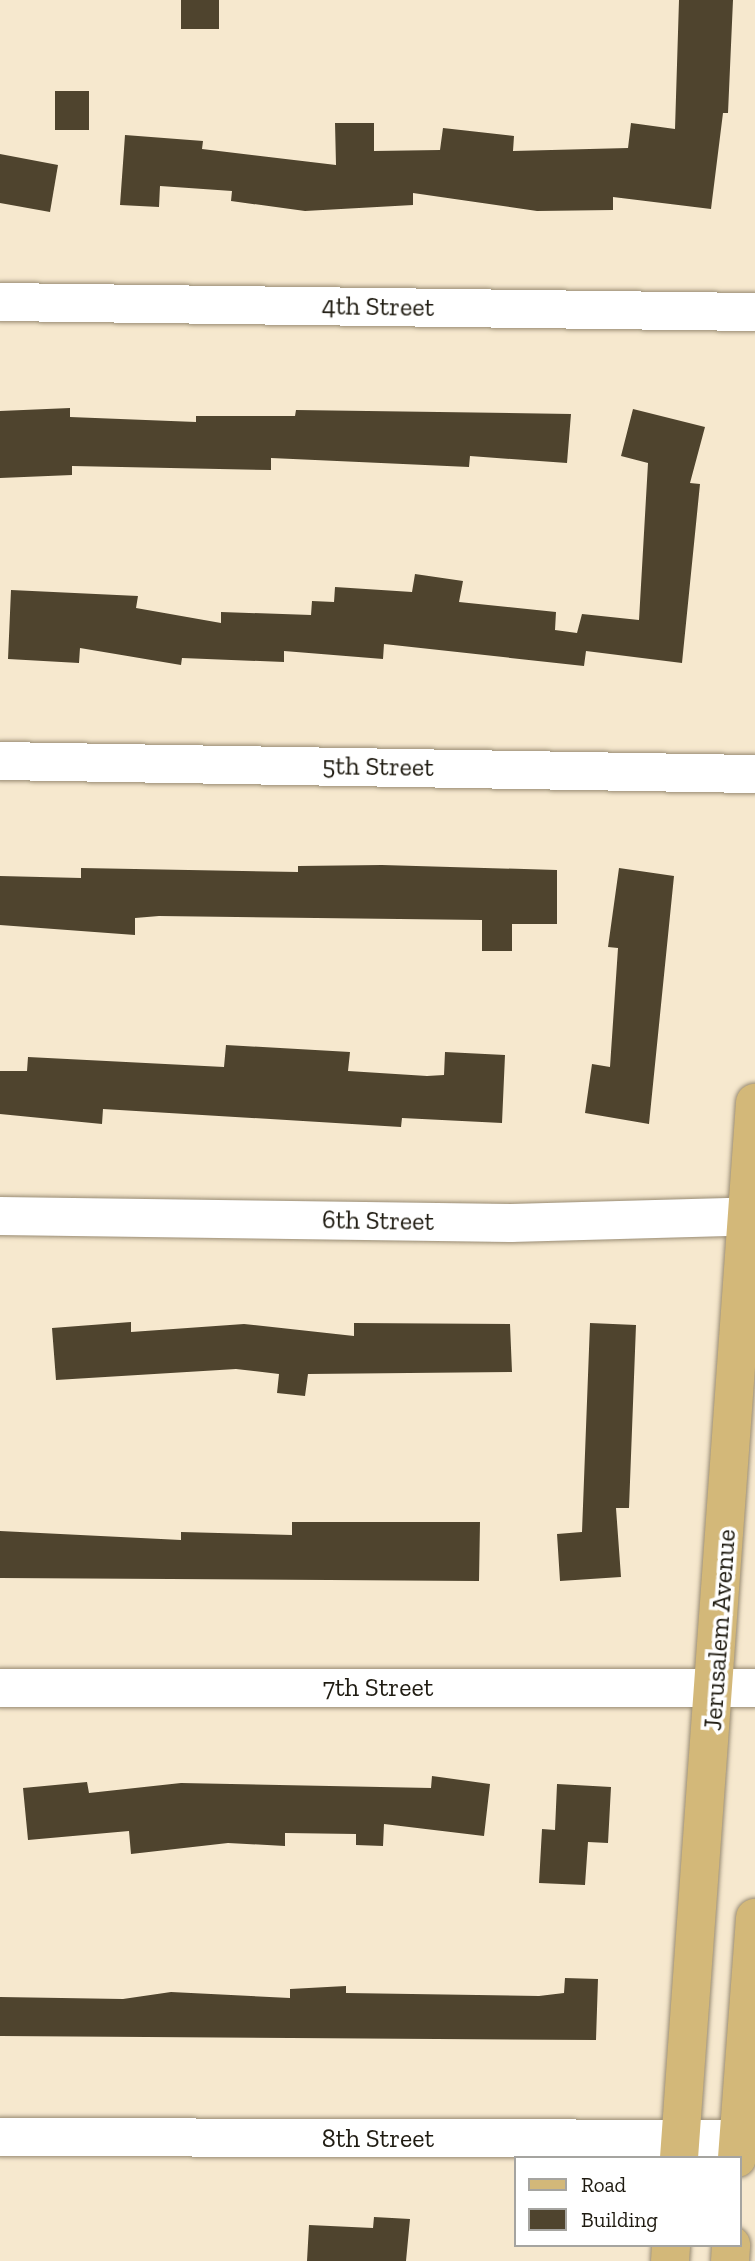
<!DOCTYPE html>
<style>
body{margin:0}
#map{position:relative;width:755px;height:2261px;overflow:hidden;background:#f6e8ce;font-family:"Zilla Slab",serif}
div>[style]{position:absolute}
.building>*{inset:0;background:#4f442e;transform-origin:0 0}
.roads{filter:drop-shadow(0 0 2px #988b73) drop-shadow(0 0 2px #988b73)}
.minor>*{height:38px;margin:-19px;padding:0 19px;transform-origin:19px;border-radius:19px;background:#fff}
.major>*{height:38px;margin:-19px;padding:0 19px;transform-origin:19px;border-radius:19px;background:#d3b879}
span{translate:-50% -50%;white-space:nowrap;text-align:center;line-height:1.15;-webkit-text-stroke:7px #fff;paint-order:stroke}
.street-label{font-size:26px;color:#1f1b11}
.legend{position:absolute;left:514px;top:2156px;width:228px;height:91px;box-sizing:border-box;background:#fff;border:2px solid #a5a4a0;margin:0;padding:9px 12px;list-style:none;font-size:21px;color:#1f1b11}
.legend li{display:flex;align-items:center;gap:14px;height:35px}
.legend b{width:35px;border:2px solid #a5a4a0}
</style>
<div id="map">
<div class="building">
<div style="left:181px;top:0;width:38px;height:29px"></div>
<div style="clip-path:polygon(679px 0,733px 0,728px 113px,723px 113px,711px 209px,613px 197px,613px 210px,537px 211px,413px 193px,413px 205px,305px 211px,231px 201px,232px 191px,160px 186px,159px 207px,120px 205px,125px 135px,203px 141px,202px 149px,336px 165px,335px 123px,374px 123px,374px 151px,440px 150px,443px 128px,514px 136px,513px 151px,628px 148px,631px 123px,675px 129px)"></div>
<div style="left:55px;top:91px;width:34px;height:39px"></div>
<div style="clip-path:polygon(0 154px,58px 165px,50px 212px,0 203px)"></div>
<div style="clip-path:polygon(70px 408px,70px 417px,196px 422px,196px 416px,295px 416px,296px 410px,571px 414px,567px 463px,470px 456px,469px 467px,271px 458px,271px 470px,72px 466px,72px 475px,0 478px,0 411px)"></div>
<div style="clip-path:polygon(633px 409px,705px 427px,690px 483px,700px 484px,682px 663px,586px 651px,584px 666px,384px 644px,383px 659px,284px 651px,284px 662px,182px 658px,181px 665px,80px 648px,79px 663px,8px 659px,11px 590px,138px 596px,136px 608px,221px 623px,221px 612px,311px 615px,312px 601px,334px 602px,335px 587px,412px 592px,415px 574px,463px 581px,459px 602px,556px 612px,555px 630px,577px 633px,582px 614px,639px 620px,648px 463px,621px 456px)"></div>
<div style="clip-path:polygon(382px 865px,557px 870px,557px 924px,512px 924px,512px 951px,482px 951px,482px 920px,159px 916px,135px 918px,135px 935px,0 925px,0 876px,81px 878px,81px 868px,298px 872px,298px 866px)"></div>
<div style="clip-path:polygon(619px 868px,674px 876px,649px 1124px,585px 1113px,592px 1064px,610px 1067px,618px 948px,608px 947px)"></div>
<div style="clip-path:polygon(226px 1045px,350px 1052px,348px 1071px,427px 1076px,444px 1075px,445px 1052px,505px 1055px,502px 1123px,402px 1118px,401px 1127px,103px 1109px,102px 1124px,0 1114px,0 1071px,27px 1071px,28px 1057px,224px 1067px)"></div>
<div style="clip-path:polygon(131px 1322px,131px 1332px,244px 1324px,354px 1336px,354px 1323px,510px 1324px,512px 1372px,308px 1374px,305px 1396px,277px 1393px,279px 1374px,236px 1369px,56px 1380px,52px 1328px)"></div>
<div style="clip-path:polygon(590px 1323px,636px 1325px,629px 1508px,616px 1508px,621px 1577px,560px 1581px,557px 1534px,582px 1532px)"></div>
<div style="clip-path:polygon(292px 1522px,480px 1522px,479px 1581px,0 1578px,0 1531px,181px 1540px,181px 1532px,292px 1535px)"></div>
<div style="clip-path:polygon(432px 1776px,490px 1784px,484px 1836px,384px 1824px,383px 1846px,356px 1845px,356px 1834px,285px 1833px,285px 1846px,228px 1843px,131px 1854px,129px 1831px,28px 1840px,23px 1788px,87px 1782px,89px 1793px,181px 1783px,431px 1788px)"></div>
<div style="clip-path:polygon(557px 1784px,611px 1787px,608px 1843px,588px 1842px,585px 1885px,539px 1883px,542px 1829px,555px 1830px)"></div>
<div style="clip-path:polygon(565px 1978px,598px 1979px,596px 2040px,0 2036px,0 1997px,123px 1999px,171px 1992px,290px 1998px,290px 1989px,346px 1986px,346px 1993px,539px 1996px,564px 1993px)"></div>
<div style="clip-path:polygon(374px 2217px,410px 2219px,406px 2261px,307px 2261px,309px 2225px,373px 2228px)"></div>
</div>
<div class="roads">
<div class="minor">
<div style="left:0;top:302px;width:755px;rotate:0.76deg"></div>
<div style="left:0;top:761px;width:755px;rotate:0.99deg"></div>
<div style="left:0;top:1216px;width:511px;rotate:0.78deg"></div>
<div style="left:511px;top:1223px;width:244px;rotate:-1.6deg"></div>
<div style="left:0;top:1688px;width:755px"></div>
<div style="left:0;top:2137px;width:755px;rotate:0.15deg"></div>
</div>
<div class="major">
<div style="left:679px;top:2158px;width:1058px;rotate:-85.88deg"></div>
<div style="left:737px;top:2158px;width:241px;rotate:-85.7deg"></div>
<div style="left:670px;top:2261px;width:16px;rotate:-86deg"></div>
<div style="left:730px;top:2261px;width:16px;rotate:-86deg"></div>
</div>
</div>
<div class="street-label">
<span style="left:378px;top:307px;rotate:1deg">4th Street</span>
<span style="left:378px;top:767px;rotate:1deg">5th Street</span>
<span style="left:378px;top:1221px;rotate:1deg">6th Street</span>
<span style="left:720px;top:1630px;rotate:-86deg">Jerusalem Avenue</span>
<span style="left:378px;top:1688px">7th Street</span>
<span style="left:378px;top:2139px">8th Street</span>
</div>
<ul class="legend">
<li><b style="height:9px;background:#d3b879"></b>Road</li>
<li><b style="height:19px;background:#4f442e"></b>Building</li>
</ul>
</div>
